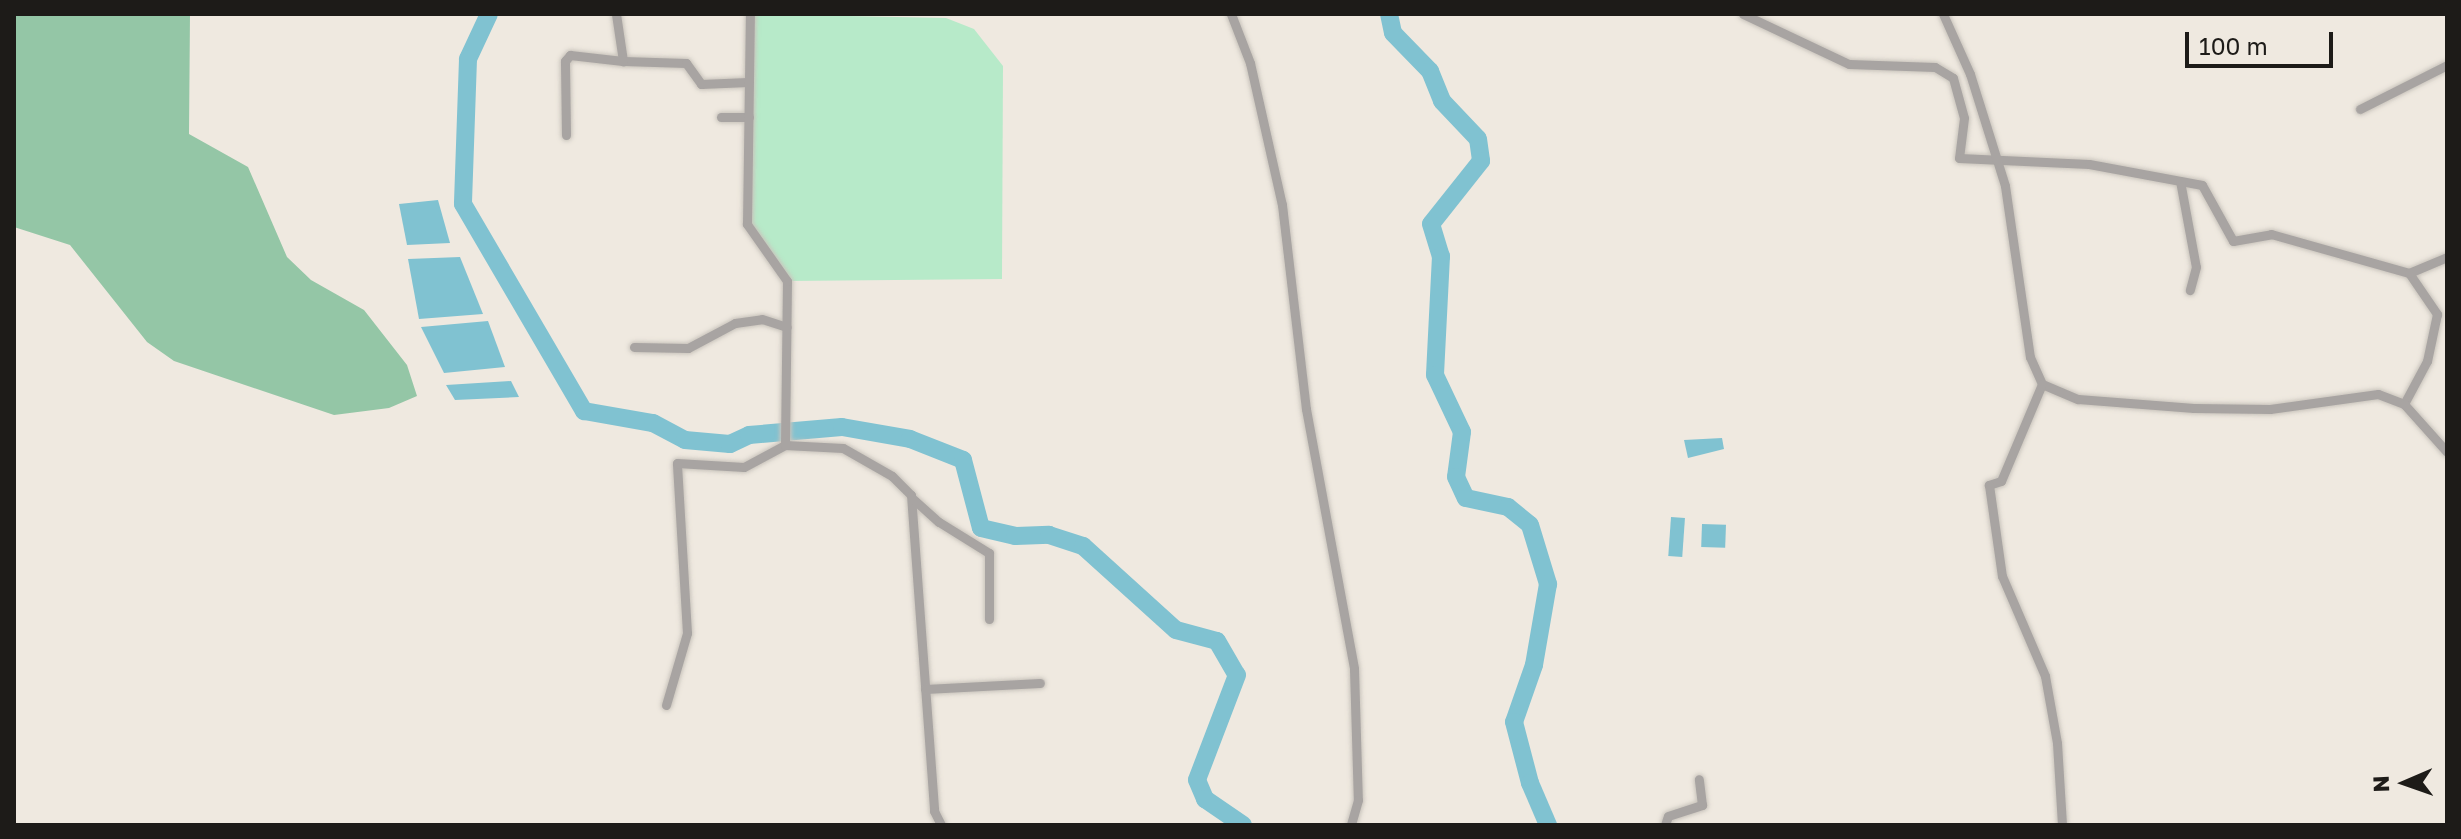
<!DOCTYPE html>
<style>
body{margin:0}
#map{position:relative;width:2461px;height:839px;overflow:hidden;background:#efe9e0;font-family:"Golos Text",sans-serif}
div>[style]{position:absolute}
.green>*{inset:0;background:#b7eac9}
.forest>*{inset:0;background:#94c6a6}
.water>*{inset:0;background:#80c2d1;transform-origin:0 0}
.river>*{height:18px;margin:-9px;padding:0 9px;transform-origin:9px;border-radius:9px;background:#80c2d1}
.roads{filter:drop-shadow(0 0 2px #c9c4bc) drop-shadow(0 0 2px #c9c4bc)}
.street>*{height:9px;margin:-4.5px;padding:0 4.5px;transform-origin:4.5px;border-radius:4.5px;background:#a8a4a2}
span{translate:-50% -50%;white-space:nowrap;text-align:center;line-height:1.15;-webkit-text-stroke:8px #efe9e0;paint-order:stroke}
.frame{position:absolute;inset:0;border:16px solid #1d1b18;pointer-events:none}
.north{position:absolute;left:2365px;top:743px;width:80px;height:80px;-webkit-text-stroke:6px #efe9e0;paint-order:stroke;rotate:268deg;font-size:22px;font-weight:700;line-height:32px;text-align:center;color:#1d1b18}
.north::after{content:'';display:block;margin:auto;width:28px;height:36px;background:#1d1b18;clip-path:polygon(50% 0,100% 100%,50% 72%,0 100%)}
.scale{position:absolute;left:2185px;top:32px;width:148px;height:36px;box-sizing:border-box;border:4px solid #1d1b18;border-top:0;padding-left:10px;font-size:24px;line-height:28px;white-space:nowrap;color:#1d1b18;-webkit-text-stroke:6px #efe9e0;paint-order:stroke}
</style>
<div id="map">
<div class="green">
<div style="clip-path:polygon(750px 14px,946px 18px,974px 29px,1003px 66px,1002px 279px,787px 281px,747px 224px)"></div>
</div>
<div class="forest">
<div style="clip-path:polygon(14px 14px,190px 14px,189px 134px,248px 167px,287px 257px,311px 280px,364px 310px,407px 365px,417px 396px,389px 408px,334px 415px,174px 361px,147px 342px,70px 245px,14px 227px)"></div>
</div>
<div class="water">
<div style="clip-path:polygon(438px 200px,450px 243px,407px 245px,399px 204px)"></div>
<div style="clip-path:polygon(460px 257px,483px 314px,419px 319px,408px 259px)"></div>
<div style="clip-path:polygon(488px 321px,505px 367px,444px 373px,421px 327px)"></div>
<div style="clip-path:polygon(511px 381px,519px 397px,455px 400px,446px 385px)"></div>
<div style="clip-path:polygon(1722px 438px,1724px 449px,1688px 458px,1684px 440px)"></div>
<div style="left:1671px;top:517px;width:14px;height:39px;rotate:4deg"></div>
<div style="left:1702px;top:524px;width:24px;height:23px;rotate:2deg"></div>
</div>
<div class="river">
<div style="left:489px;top:14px;width:50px;rotate:115deg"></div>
<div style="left:468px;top:59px;width:145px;rotate:92deg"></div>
<div style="left:463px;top:204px;width:240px;rotate:59.7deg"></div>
<div style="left:584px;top:411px;width:70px;rotate:9.9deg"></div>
<div style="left:653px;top:423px;width:36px;rotate:28deg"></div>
<div style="left:685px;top:440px;width:45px;rotate:5.1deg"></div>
<div style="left:730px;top:444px;width:21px;rotate:-25deg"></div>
<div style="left:749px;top:435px;width:93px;rotate:-4.9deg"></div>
<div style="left:842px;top:427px;width:69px;rotate:10deg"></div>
<div style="left:910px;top:439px;width:57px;rotate:21.6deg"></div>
<div style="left:963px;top:460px;width:70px;rotate:75.2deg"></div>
<div style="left:981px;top:528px;width:35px;rotate:13deg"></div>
<div style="left:1015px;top:536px;width:34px;rotate:-2deg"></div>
<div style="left:1049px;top:535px;width:36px;rotate:18deg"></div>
<div style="left:1083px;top:546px;width:125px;rotate:42.1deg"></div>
<div style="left:1176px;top:630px;width:42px;rotate:15deg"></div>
<div style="left:1217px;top:641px;width:39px;rotate:60deg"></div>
<div style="left:1237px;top:675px;width:112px;rotate:110.9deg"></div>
<div style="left:1197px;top:780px;width:21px;rotate:67deg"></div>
<div style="left:1205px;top:799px;width:46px;rotate:34.4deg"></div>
<div style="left:1389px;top:14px;width:19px;rotate:78deg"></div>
<div style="left:1393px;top:33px;width:53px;rotate:45.8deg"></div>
<div style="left:1430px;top:71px;width:32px;rotate:68deg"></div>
<div style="left:1442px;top:101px;width:52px;rotate:46.5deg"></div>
<div style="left:1478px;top:139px;width:22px;rotate:82deg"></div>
<div style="left:1481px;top:161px;width:80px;rotate:128.4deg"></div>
<div style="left:1431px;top:224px;width:34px;rotate:73deg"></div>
<div style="left:1441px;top:256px;width:119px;rotate:92.9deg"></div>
<div style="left:1435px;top:375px;width:63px;rotate:64.7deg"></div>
<div style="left:1462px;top:432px;width:45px;rotate:97.6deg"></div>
<div style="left:1456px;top:477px;width:23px;rotate:65deg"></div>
<div style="left:1466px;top:498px;width:43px;rotate:12.1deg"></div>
<div style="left:1508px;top:507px;width:28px;rotate:39deg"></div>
<div style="left:1530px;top:525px;width:62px;rotate:73deg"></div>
<div style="left:1548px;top:584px;width:82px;rotate:99.8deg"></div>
<div style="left:1534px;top:665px;width:60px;rotate:109.3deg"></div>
<div style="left:1514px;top:722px;width:63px;rotate:75.3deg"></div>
<div style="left:1530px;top:783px;width:46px;rotate:66.8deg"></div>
</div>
<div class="roads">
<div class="street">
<div style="left:616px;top:14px;width:48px;rotate:81.5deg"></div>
<div style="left:623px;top:61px;width:63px;rotate:1.8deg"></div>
<div style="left:686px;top:63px;width:26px;rotate:54deg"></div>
<div style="left:701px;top:84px;width:47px;rotate:-2.4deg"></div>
<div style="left:1231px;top:14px;width:53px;rotate:68.8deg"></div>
<div style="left:1250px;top:63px;width:146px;rotate:77.3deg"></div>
<div style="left:1282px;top:205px;width:205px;rotate:83.3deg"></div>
<div style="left:1306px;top:409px;width:264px;rotate:79.5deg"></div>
<div style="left:1354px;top:669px;width:131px;rotate:88.3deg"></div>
<div style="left:1358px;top:800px;width:26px;rotate:106deg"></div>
<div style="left:1743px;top:14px;width:117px;rotate:25.3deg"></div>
<div style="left:1849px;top:64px;width:86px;rotate:2deg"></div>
<div style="left:1935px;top:67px;width:21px;rotate:31deg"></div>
<div style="left:1953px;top:78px;width:41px;rotate:74.6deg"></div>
<div style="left:1964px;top:118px;width:40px;rotate:97.1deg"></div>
<div style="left:1959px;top:158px;width:130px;rotate:2.6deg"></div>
<div style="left:2089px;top:164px;width:115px;rotate:10.5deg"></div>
<div style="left:2202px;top:185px;width:64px;rotate:61deg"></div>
<div style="left:2233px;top:241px;width:39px;rotate:-10deg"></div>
<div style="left:2271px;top:234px;width:143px;rotate:15.8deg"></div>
<div style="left:2409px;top:273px;width:50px;rotate:55.7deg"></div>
<div style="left:2437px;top:314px;width:48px;rotate:102deg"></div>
<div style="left:2427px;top:361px;width:49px;rotate:118.1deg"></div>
<div style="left:1943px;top:14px;width:66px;rotate:65.8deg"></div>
<div style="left:1970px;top:74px;width:117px;rotate:72.6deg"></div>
<div style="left:2005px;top:186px;width:173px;rotate:81.7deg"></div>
<div style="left:2030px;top:357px;width:30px;rotate:66deg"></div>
<div style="left:2042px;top:384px;width:39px;rotate:23deg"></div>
<div style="left:2078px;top:399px;width:116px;rotate:4.4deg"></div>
<div style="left:2194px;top:408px;width:76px;rotate:0.8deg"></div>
<div style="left:2270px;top:409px;width:109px;rotate:-7.9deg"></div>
<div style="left:2378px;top:394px;width:28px;rotate:21deg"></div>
<div style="left:2404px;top:404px;width:64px;rotate:48.1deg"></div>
<div style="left:2360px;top:109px;width:97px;rotate:-26.8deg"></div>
<div style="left:721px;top:117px;width:28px"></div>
<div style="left:566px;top:135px;width:74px;rotate:-90.8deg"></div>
<div style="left:565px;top:61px;width:8px;rotate:-50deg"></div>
<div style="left:570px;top:55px;width:53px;rotate:6.5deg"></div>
<div style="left:2180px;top:181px;width:87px;rotate:79.5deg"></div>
<div style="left:2196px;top:267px;width:24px;rotate:105deg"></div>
<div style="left:2409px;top:273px;width:41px;rotate:-22.8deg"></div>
<div style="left:634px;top:347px;width:54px;rotate:1.1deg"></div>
<div style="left:688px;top:348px;width:53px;rotate:-28deg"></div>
<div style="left:735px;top:323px;width:27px;rotate:-8deg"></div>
<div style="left:762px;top:319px;width:26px;rotate:18deg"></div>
<div style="left:2042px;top:384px;width:105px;rotate:112.9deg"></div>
<div style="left:2001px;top:481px;width:13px;rotate:162deg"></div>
<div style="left:1989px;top:485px;width:92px;rotate:81.9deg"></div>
<div style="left:2002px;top:576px;width:109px;rotate:66.7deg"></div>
<div style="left:2045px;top:676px;width:68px;rotate:79.8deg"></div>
<div style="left:2057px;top:743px;width:82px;rotate:86.5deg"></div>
<div style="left:785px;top:445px;width:58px;rotate:3deg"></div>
<div style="left:843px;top:448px;width:56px;rotate:29.7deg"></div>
<div style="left:892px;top:476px;width:27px;rotate:45deg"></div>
<div style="left:911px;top:495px;width:317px;rotate:85.8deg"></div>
<div style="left:934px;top:811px;width:16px;rotate:63deg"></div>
<div style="left:912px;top:498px;width:36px;rotate:42deg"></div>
<div style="left:939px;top:522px;width:59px;rotate:31.8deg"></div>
<div style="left:989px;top:553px;width:66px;rotate:90deg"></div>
<div style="left:925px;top:689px;width:115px;rotate:-3deg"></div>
<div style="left:666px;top:705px;width:75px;rotate:-73.7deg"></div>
<div style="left:687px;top:633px;width:170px;rotate:-93.4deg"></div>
<div style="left:677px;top:463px;width:67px;rotate:3.4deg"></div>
<div style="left:744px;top:467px;width:47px;rotate:-28.2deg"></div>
<div style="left:785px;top:445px;width:164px;rotate:-89.3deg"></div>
<div style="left:787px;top:281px;width:70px;rotate:-125.1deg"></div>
<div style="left:747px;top:224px;width:210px;rotate:-89.2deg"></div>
<div style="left:1665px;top:825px;width:9px;rotate:-72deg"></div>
<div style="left:1668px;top:816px;width:36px;rotate:-18deg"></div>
<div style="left:1702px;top:805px;width:26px;rotate:-97deg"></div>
</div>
</div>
<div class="frame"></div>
<div class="north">N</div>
<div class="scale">100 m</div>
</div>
